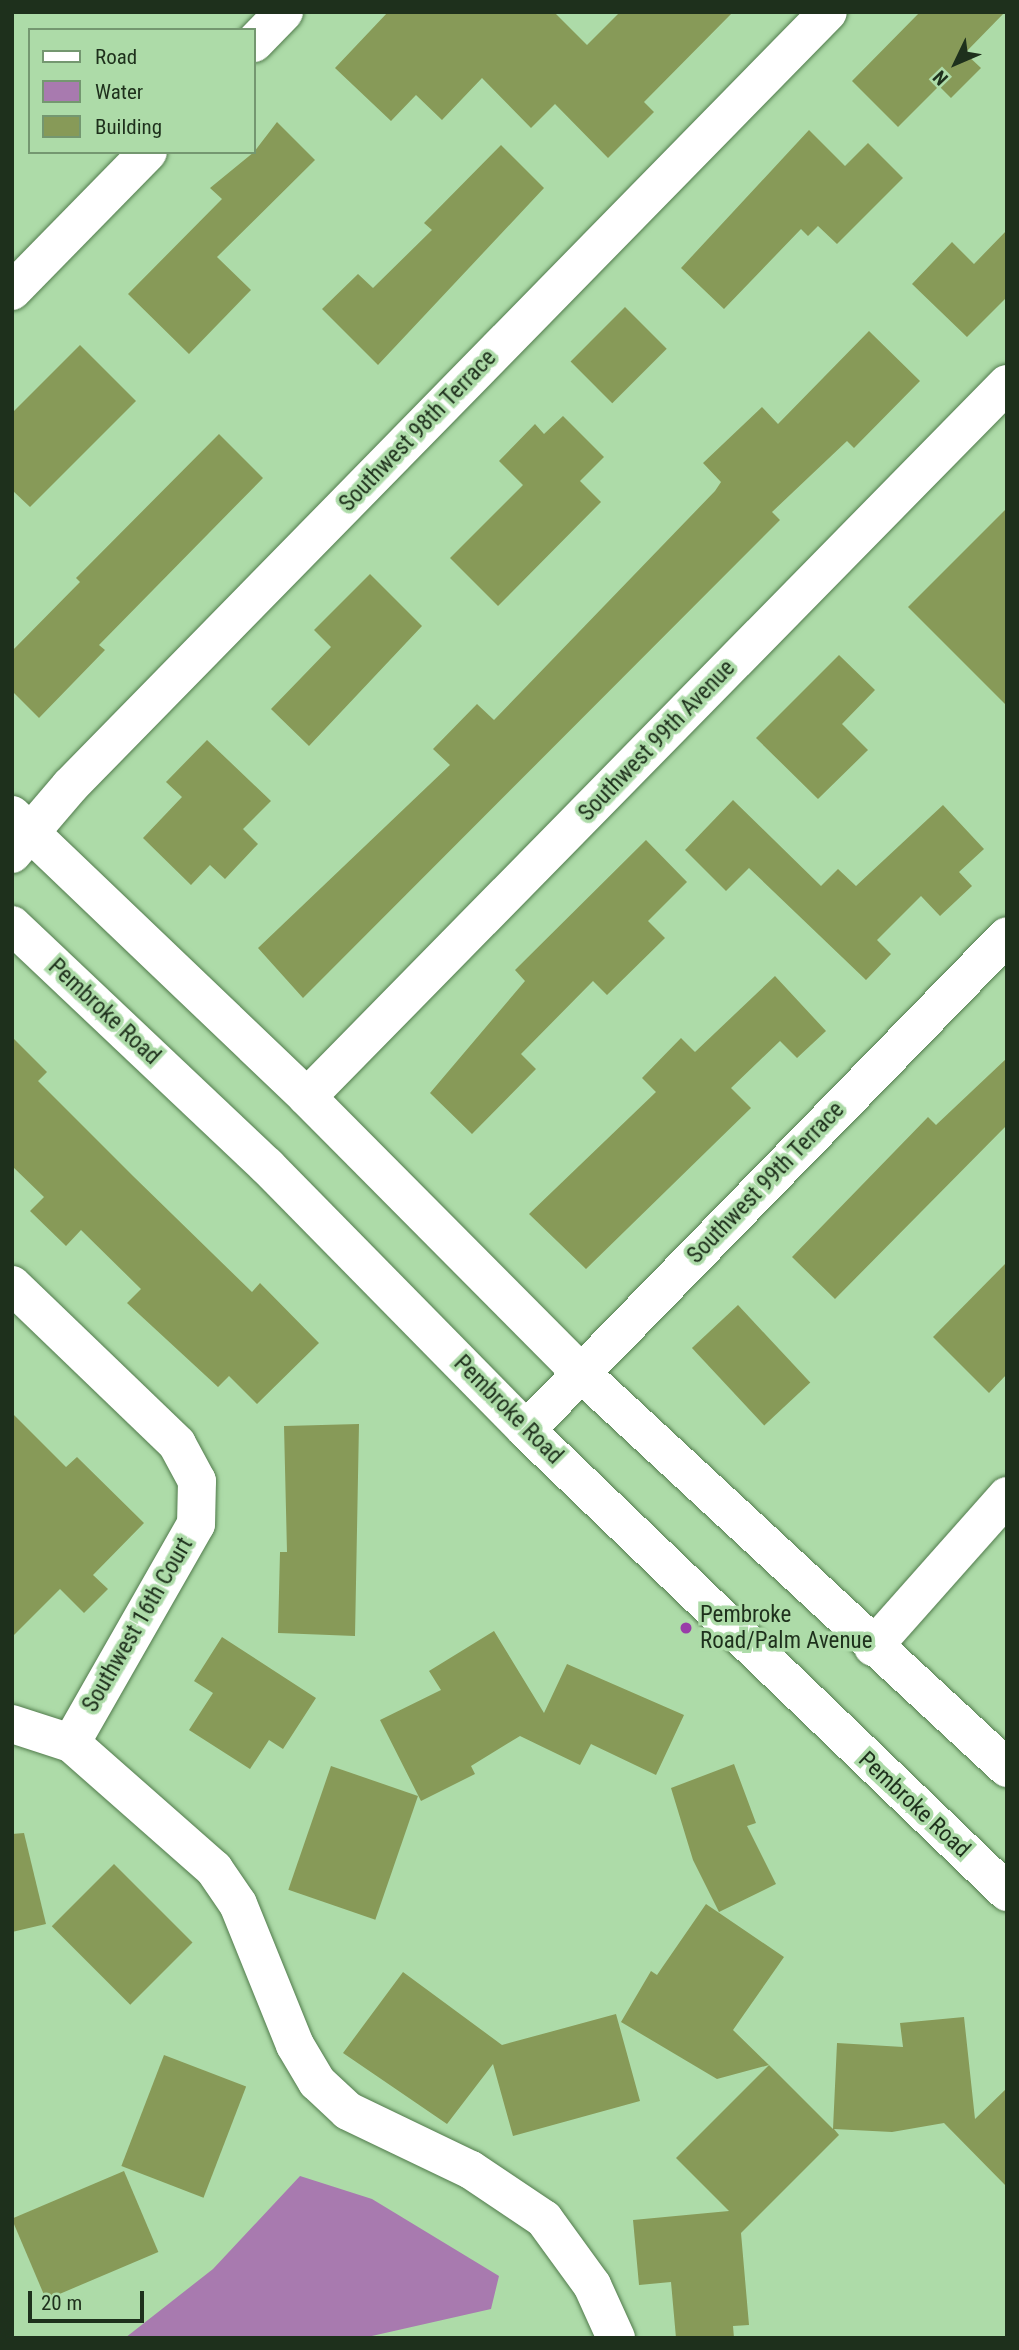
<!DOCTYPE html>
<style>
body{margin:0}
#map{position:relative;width:1019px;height:2350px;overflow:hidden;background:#addba8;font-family:"Roboto Condensed",sans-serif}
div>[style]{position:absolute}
.water>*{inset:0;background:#a87aaf}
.building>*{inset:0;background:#879a58;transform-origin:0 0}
.roads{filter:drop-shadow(0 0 2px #517b4c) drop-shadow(0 0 2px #517b4c)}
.street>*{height:38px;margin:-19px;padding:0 19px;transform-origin:19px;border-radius:19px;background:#fff}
.secondary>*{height:38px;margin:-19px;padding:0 19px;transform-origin:19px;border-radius:19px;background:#fff}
.dots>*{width:19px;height:19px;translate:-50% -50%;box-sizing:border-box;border:4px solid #addba8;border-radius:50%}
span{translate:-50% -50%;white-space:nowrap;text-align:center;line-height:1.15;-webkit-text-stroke:7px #addba8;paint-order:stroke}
.street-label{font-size:23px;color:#1e301c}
.poi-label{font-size:23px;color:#1e301c}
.left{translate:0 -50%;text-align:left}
.frame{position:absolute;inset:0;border:14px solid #1e301c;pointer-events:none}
.legend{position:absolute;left:28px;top:28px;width:228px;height:126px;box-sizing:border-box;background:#addba8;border:2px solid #749770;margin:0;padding:9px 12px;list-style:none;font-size:21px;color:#1e301c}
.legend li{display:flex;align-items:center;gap:14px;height:35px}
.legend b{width:35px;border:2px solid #749770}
.north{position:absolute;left:921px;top:28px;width:70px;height:70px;-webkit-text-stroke:5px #addba8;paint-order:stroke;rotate:226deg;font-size:19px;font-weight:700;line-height:28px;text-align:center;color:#1e301c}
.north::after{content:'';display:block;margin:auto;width:24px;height:32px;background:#1e301c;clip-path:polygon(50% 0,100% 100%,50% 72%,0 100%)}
.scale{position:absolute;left:28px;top:2291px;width:116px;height:32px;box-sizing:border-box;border:4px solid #1e301c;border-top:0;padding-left:9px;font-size:21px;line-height:24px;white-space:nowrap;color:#1e301c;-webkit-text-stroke:5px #addba8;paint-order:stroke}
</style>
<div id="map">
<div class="water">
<div style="clip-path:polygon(300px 2176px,372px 2199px,499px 2276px,491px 2309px,363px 2338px,125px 2338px,213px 2269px)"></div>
</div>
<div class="building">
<div style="clip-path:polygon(388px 12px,554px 12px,587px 45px,620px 12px,733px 12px,644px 102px,654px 112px,608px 158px,555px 104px,531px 128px,482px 78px,442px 120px,416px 95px,391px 121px,335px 68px)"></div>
<div style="clip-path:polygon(920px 12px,1005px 12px,965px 53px,981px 68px,951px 98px,939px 86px,898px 127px,852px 81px)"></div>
<div style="clip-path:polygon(277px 122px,315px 160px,217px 257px,251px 290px,189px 354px,128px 294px,222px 199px,210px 188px,254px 152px)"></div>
<div style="clip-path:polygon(809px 130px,845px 166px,868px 143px,903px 178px,837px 244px,818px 226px,808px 236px,801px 229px,724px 309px,681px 268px)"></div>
<div style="clip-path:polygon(501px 145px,544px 188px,378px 365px,322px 309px,358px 274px,373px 288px,432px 230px,424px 223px)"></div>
<div style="clip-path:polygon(1007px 230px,1007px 297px,967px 337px,912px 284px,952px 242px,974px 264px)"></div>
<div style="left:625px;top:307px;width:59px;height:77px;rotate:45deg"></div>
<div style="clip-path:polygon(869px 331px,920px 381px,854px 448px,847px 441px,772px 512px,780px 520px,303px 998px,258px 948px,450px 765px,433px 749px,477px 704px,494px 720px,715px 491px,721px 482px,703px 463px,762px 407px,778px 424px)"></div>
<div style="clip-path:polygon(80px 345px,136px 401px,30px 507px,12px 490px,12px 413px)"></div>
<div style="clip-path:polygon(563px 416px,604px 457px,580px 481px,601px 502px,498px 606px,450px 558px,523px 485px,499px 461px,535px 424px,544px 434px)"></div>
<div style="clip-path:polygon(219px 434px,263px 478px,99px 645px,105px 650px,39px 718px,12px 691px,12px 651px,80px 582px,76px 578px)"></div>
<div style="clip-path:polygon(1007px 508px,1007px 706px,908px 607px)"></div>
<div style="clip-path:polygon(370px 574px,422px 626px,309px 746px,271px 709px,331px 647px,314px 630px)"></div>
<div style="clip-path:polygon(839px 655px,875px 690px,842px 724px,868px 750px,818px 799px,756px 738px)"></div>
<div style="clip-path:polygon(207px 740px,271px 801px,243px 829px,258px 844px,225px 879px,210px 865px,191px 885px,143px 838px,182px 797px,166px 782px)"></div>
<div style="clip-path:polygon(733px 800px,821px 886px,838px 869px,856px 886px,943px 805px,984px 849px,959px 872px,972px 886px,940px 916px,921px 896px,877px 940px,891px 954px,866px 980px,749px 868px,726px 891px,685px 850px)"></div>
<div style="clip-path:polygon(646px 840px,687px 882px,648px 921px,665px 938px,607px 995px,593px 981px,521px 1054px,536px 1069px,472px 1134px,430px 1093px,525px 981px,515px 970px)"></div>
<div style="clip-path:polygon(775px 976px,826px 1031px,797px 1058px,780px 1041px,731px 1088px,751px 1108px,586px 1269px,529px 1214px,656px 1092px,642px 1078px,681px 1038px,695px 1052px)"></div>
<div style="clip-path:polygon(12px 1037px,47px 1072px,38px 1081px,133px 1176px,252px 1292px,260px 1283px,319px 1343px,257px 1404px,229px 1376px,218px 1387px,127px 1303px,141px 1289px,81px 1230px,66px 1246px,30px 1211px,44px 1197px,12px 1166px)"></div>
<div style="clip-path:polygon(1007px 1058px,1007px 1125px,835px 1299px,792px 1257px,928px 1117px,936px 1125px)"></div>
<div style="clip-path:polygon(1007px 1262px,1007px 1374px,989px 1393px,933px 1337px)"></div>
<div style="left:738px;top:1305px;width:106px;height:63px;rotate:47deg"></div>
<div style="clip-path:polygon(12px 1413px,66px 1467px,77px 1457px,144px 1523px,93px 1575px,108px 1589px,84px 1613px,60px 1589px,12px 1637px)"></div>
<div style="clip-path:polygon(359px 1424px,355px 1636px,278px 1633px,280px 1552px,287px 1552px,284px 1426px)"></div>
<div style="clip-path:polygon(494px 1631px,544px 1713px,567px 1664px,684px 1715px,656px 1775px,591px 1744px,580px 1765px,520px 1736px,471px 1766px,475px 1774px,421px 1801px,380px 1720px,441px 1690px,429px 1671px)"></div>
<div style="clip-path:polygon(222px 1637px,316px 1698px,283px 1749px,269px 1740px,250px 1769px,189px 1730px,213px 1693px,194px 1681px)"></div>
<div style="clip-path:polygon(734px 1764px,756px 1823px,747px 1826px,776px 1884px,719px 1912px,693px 1860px,671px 1788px)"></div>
<div style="left:331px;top:1766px;width:92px;height:131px;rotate:19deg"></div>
<div style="clip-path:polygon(24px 1833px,46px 1924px,12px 1932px,12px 1834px)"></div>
<div style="left:114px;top:1864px;width:111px;height:88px;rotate:45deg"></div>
<div style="clip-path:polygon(706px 1904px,784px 1957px,733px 2030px,769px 2065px,717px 2079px,621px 2022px,651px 1971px,657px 1975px)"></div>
<div style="clip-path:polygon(403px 1972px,502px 2045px,616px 2014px,640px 2101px,513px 2136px,493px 2064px,447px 2124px,343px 2053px)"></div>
<div style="clip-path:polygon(964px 2017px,975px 2119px,1007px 2088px,1007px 2187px,944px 2123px,892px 2132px,834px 2129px,839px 2135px,741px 2233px,749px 2325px,733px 2326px,734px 2338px,676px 2338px,671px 2282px,639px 2285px,633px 2220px,729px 2211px,676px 2158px,769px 2065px,833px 2129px,837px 2043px,903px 2047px,900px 2023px)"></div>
<div style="left:164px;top:2055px;width:88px;height:119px;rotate:21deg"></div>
<div style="left:124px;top:2171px;width:88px;height:122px;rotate:67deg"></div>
</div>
<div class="roads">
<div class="street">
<div style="left:254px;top:43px;width:43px;rotate:-45.9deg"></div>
<div style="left:12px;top:291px;width:194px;rotate:-45.6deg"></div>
<div style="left:12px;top:854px;width:89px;rotate:-49.5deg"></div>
<div style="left:70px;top:786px;width:1083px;rotate:-45.6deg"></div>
<div style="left:307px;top:1097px;width:999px;rotate:-45.53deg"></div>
<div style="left:12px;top:1285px;width:229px;rotate:43.9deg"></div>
<div style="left:177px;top:1444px;width:42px;rotate:61.6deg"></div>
<div style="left:197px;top:1481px;width:43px;rotate:91.3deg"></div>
<div style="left:196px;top:1524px;width:252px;rotate:119.7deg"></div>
<div style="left:526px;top:1430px;width:689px;rotate:-45.76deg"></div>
<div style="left:873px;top:1647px;width:202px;rotate:-48.4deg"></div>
<div style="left:12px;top:1724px;width:62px;rotate:17.9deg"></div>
<div style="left:71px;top:1743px;width:191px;rotate:41.4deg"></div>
<div style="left:214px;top:1869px;width:42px;rotate:55.6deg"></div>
<div style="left:238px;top:1904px;width:152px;rotate:68deg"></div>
<div style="left:295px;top:2045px;width:43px;rotate:59.3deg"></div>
<div style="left:317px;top:2082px;width:42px;rotate:43.1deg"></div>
<div style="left:348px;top:2111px;width:136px;rotate:25.6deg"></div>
<div style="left:471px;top:2170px;width:88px;rotate:33.9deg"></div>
<div style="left:544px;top:2219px;width:82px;rotate:54deg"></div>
<div style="left:592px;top:2285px;width:58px;rotate:65.6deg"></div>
</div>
<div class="secondary">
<div style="left:12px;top:815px;width:408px;rotate:43.7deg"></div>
<div style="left:307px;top:1097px;width:389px;rotate:45.2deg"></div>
<div style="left:581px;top:1373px;width:581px;rotate:42.84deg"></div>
<div style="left:12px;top:925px;width:351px;rotate:43.4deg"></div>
<div style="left:267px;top:1166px;width:370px;rotate:45.5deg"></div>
<div style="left:526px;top:1430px;width:667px;rotate:43.85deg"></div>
</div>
</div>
<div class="dots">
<div style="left:686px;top:1628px;background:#993ea8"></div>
</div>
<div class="street-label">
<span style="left:418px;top:431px;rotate:-46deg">Southwest 98th Terrace</span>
<span style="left:657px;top:741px;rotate:-46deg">Southwest 99th Avenue</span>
<span style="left:104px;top:1012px;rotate:43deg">Pembroke Road</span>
<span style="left:766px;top:1183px;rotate:-46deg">Southwest 99th Terrace</span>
<span style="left:508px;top:1410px;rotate:45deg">Pembroke Road</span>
<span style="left:138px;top:1625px;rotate:-60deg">Southwest 16th Court</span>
<span style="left:914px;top:1805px;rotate:43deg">Pembroke Road</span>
</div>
<div class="poi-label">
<span class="left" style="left:700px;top:1628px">Pembroke<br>Road/Palm Avenue</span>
</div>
<div class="frame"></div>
<ul class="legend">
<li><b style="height:9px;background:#fff"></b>Road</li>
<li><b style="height:19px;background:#a87aaf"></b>Water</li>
<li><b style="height:19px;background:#879a58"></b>Building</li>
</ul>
<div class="north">N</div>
<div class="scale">20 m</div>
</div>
